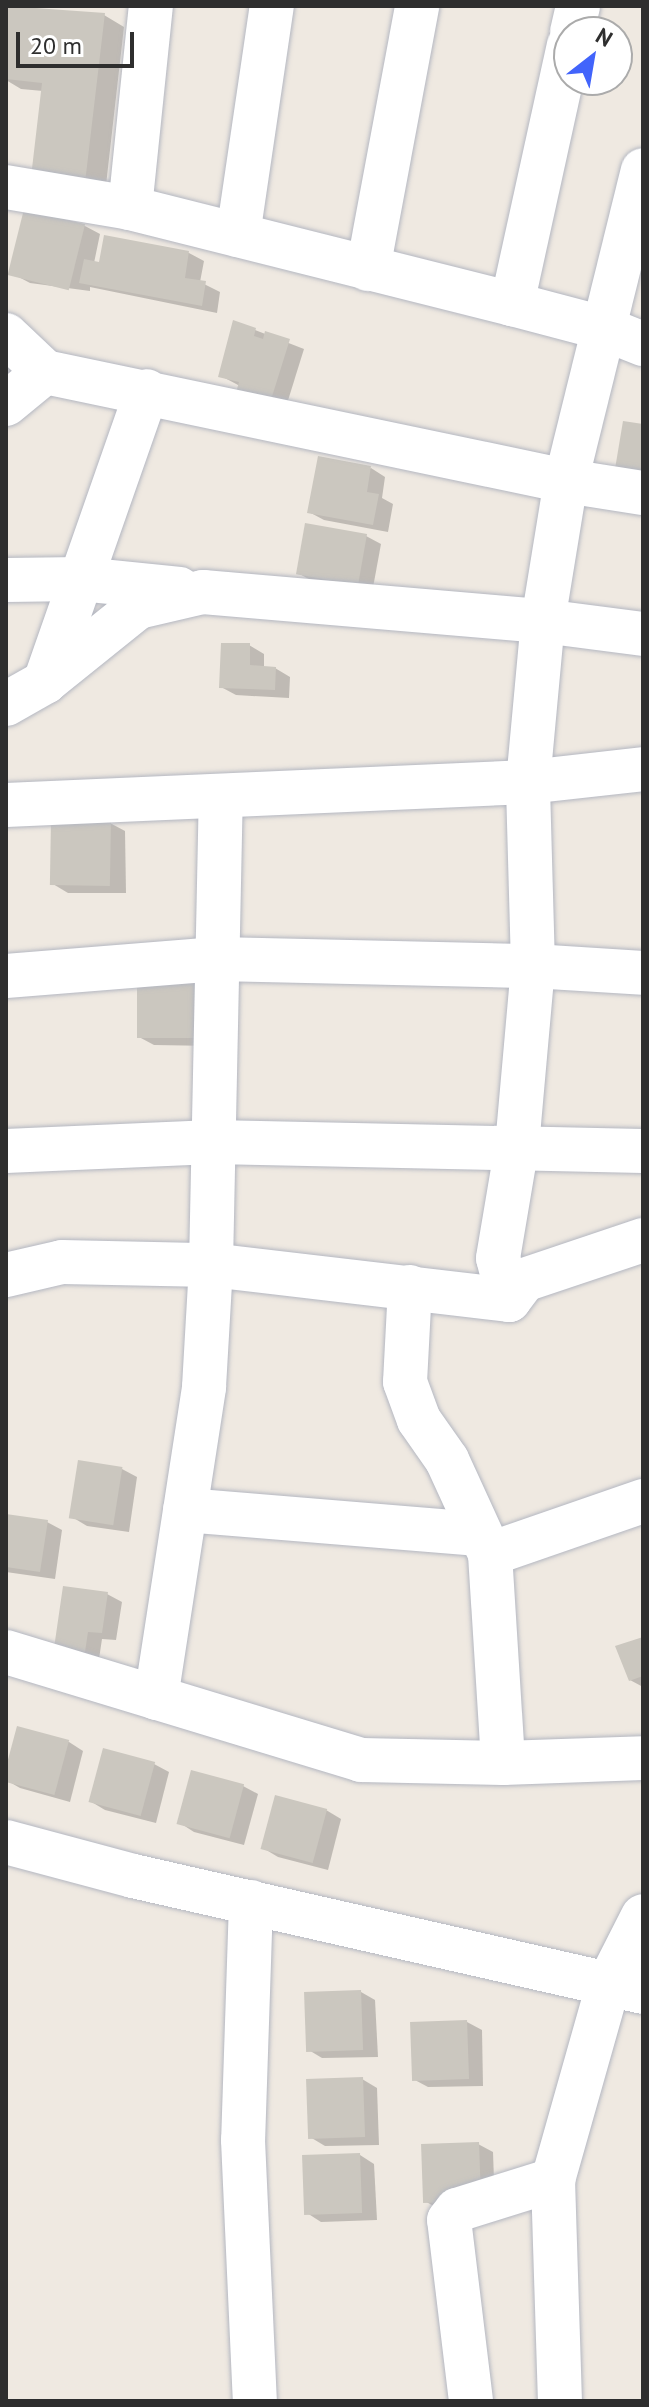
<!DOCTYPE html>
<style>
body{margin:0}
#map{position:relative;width:649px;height:2407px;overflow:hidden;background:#efe9e1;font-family:"PT Sans",sans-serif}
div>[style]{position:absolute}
.shadow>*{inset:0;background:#0003}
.building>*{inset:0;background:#cbc7bf;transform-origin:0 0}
.roads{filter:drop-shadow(0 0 2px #b4b7c1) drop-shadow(0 0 2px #b4b7c1)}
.minor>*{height:44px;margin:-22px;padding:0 22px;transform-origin:22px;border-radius:22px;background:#fff}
span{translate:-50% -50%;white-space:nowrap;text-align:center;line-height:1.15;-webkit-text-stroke:7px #fff;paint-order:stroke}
.frame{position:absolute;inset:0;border:8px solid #2e2e2e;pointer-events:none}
.north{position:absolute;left:553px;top:16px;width:80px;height:80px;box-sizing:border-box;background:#fff;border:2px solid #ababab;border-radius:50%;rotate:31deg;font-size:22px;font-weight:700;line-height:32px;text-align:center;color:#2e2e2e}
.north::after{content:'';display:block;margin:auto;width:28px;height:36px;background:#4264fb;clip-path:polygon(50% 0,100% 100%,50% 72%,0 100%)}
.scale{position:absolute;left:16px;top:32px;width:118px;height:36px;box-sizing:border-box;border:4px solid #2e2e2e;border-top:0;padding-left:10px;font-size:24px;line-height:28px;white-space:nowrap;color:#2e2e2e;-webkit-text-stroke:6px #fff;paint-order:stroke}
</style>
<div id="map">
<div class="shadow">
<div style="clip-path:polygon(9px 6px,104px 15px,124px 27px,105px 194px,33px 176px,43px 91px,21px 89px,6px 80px)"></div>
<div style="clip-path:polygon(25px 211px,85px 226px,100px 234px,94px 263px,101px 264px,106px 238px,189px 253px,204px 261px,200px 282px,220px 292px,217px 313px,90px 287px,90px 291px,30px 283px,15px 275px)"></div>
<div style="clip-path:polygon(255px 330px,304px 349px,285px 410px,221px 376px)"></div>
<div style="clip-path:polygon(371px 468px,385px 477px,382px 498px,393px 504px,388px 532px,324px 520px,309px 512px)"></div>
<div style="clip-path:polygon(366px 536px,381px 544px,372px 593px,312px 581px,298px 573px)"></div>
<div style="clip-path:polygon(249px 645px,264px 654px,264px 668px,275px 668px,290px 677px,289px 698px,236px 695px,221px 687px)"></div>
<div style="clip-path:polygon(110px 823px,125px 831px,126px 893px,68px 893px,53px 884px)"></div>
<div style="clip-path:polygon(139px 982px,214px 1046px,154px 1045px,139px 1037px)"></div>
<div style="clip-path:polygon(79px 1463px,122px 1469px,137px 1477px,129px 1532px,87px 1526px,72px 1517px)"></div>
<div style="clip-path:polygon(6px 1516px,47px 1522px,62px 1530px,55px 1579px,6px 1572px)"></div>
<div style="clip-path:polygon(107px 1594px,122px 1602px,116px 1640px,102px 1639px,99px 1659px,71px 1655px)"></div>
<div style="clip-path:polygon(643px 1639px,643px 1687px,630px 1680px)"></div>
<div style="clip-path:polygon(19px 1729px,69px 1742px,83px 1751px,70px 1802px,20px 1788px,6px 1780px)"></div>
<div style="clip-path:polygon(154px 1764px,169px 1772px,156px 1823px,105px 1810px,90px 1801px)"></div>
<div style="clip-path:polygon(243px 1786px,258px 1794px,244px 1845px,194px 1832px,180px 1823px)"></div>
<div style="clip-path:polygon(326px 1810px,341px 1819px,328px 1870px,278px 1857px,263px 1848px)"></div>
<div style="clip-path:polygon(361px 1992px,375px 2000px,378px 2057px,322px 2058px,307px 2049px)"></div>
<div style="clip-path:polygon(467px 2022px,482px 2030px,483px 2086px,428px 2087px,413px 2079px)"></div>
<div style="clip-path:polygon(362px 2079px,377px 2088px,379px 2145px,325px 2146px,310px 2137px)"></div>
<div style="clip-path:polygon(478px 2144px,493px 2152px,495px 2209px,440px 2210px,425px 2201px)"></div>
<div style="clip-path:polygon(360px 2155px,374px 2164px,377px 2220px,321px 2222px,307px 2213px)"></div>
</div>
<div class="building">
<div style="clip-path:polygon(7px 6px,105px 13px,85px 183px,31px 177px,42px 83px,6px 79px)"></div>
<div style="left:24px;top:209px;width:63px;height:68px;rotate:14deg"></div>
<div style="clip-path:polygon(104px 235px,189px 251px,185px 278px,206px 281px,202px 306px,79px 283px,84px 259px,99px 262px)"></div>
<div style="clip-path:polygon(233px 320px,256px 328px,254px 336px,263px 339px,265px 331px,290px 339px,270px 403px,235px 396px,239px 382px,218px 377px)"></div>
<div style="clip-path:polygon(623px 421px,643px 424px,643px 473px,615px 469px)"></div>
<div style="clip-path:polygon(318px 456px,371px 466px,367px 492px,379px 494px,373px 525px,307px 513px)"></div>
<div style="left:305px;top:523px;width:63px;height:52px;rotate:10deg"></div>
<div style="clip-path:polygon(221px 643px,250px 643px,250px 665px,276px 667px,275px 690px,219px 688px)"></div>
<div style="left:51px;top:820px;width:60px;height:65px;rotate:1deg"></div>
<div style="left:137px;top:980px;width:63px;height:58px"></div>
<div style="left:78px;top:1460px;width:45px;height:59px;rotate:9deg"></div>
<div style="clip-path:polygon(6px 1514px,48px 1520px,40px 1572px,6px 1567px)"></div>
<div style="clip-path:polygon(63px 1586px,108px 1592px,102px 1633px,88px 1632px,85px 1652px,54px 1648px)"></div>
<div style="clip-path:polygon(643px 1637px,643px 1676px,629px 1681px,615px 1646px)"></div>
<div style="left:17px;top:1726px;width:54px;height:57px;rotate:15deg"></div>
<div style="left:103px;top:1748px;width:54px;height:56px;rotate:15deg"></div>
<div style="left:191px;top:1770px;width:55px;height:56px;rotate:15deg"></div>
<div style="left:275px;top:1795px;width:54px;height:56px;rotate:15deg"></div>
<div style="left:361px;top:1990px;width:60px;height:57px;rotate:88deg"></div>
<div style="left:467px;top:2020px;width:59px;height:57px;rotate:88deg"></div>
<div style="left:363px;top:2077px;width:60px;height:57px;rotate:88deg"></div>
<div style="left:479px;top:2142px;width:59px;height:58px;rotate:88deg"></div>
<div style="left:360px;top:2153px;width:60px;height:58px;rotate:88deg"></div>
</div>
<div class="roads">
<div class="minor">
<div style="left:572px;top:32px;width:27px;rotate:-77deg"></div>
<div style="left:6px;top:187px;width:126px;rotate:9.6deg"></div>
<div style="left:130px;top:208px;width:394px;rotate:14.1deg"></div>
<div style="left:512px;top:304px;width:94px;rotate:14.8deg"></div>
<div style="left:603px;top:328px;width:43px;rotate:21.8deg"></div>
<div style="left:130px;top:208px;width:203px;rotate:-84.1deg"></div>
<div style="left:238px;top:235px;width:232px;rotate:-81.6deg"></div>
<div style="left:368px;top:269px;width:268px;rotate:-79.4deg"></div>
<div style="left:512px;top:304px;width:265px;rotate:-77.6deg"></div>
<div style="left:6px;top:335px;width:54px;rotate:43.5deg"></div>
<div style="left:45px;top:372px;width:532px;rotate:11.82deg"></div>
<div style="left:566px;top:481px;width:78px;rotate:8.9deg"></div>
<div style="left:6px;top:404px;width:50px;rotate:-39.4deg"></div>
<div style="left:6px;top:580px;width:75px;rotate:-0.8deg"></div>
<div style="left:81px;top:579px;width:99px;rotate:5.8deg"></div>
<div style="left:45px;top:682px;width:308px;rotate:-70.7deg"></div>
<div style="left:6px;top:704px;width:45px;rotate:-29.4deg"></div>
<div style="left:45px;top:682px;width:119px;rotate:-38.9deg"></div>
<div style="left:138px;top:607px;width:67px;rotate:-13deg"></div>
<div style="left:203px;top:592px;width:341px;rotate:4.9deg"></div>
<div style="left:543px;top:621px;width:101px;rotate:7.4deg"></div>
<div style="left:6px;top:805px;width:523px;rotate:-2.52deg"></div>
<div style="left:528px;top:782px;width:116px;rotate:-6.4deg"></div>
<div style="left:6px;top:976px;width:212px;rotate:-4.6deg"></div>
<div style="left:217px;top:959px;width:316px;rotate:1.3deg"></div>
<div style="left:533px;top:966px;width:110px;rotate:3.6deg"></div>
<div style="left:6px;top:1151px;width:207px;rotate:-2.5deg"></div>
<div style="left:213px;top:1142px;width:430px;rotate:1.2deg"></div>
<div style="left:6px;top:1275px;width:57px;rotate:-13.1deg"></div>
<div style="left:62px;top:1262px;width:149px;rotate:1.2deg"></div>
<div style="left:211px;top:1265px;width:300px;rotate:6.7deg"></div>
<div style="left:509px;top:1300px;width:43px;rotate:-104.7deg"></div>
<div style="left:498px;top:1258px;width:114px;rotate:-80.4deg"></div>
<div style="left:517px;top:1146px;width:181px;rotate:-84.9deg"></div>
<div style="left:533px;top:966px;width:184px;rotate:-91.6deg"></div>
<div style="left:528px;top:782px;width:162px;rotate:-84.7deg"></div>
<div style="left:543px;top:621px;width:142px;rotate:-80.7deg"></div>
<div style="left:566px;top:481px;width:320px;rotate:-76.1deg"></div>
<div style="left:410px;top:1287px;width:95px;rotate:93deg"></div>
<div style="left:405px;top:1382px;width:40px;rotate:69.8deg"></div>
<div style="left:419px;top:1420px;width:49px;rotate:55deg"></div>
<div style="left:447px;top:1460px;width:103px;rotate:65.4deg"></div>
<div style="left:490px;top:1554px;width:209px;rotate:86.4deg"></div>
<div style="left:509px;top:1300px;width:25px;rotate:-53deg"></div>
<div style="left:524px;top:1280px;width:126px;rotate:-18.6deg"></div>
<div style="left:185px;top:1510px;width:295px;rotate:4.7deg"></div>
<div style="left:490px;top:1554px;width:162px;rotate:-19.1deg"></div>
<div style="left:6px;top:1652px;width:371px;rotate:16.9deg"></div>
<div style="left:361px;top:1760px;width:142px;rotate:1.2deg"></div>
<div style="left:503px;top:1763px;width:140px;rotate:-2deg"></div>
<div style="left:156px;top:1698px;width:315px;rotate:-81.2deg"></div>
<div style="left:204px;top:1387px;width:122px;rotate:-86.7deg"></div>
<div style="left:211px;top:1265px;width:468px;rotate:-88.8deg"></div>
<div style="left:6px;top:1842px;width:131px;rotate:15deg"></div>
<div style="left:133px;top:1876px;width:523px;rotate:12.81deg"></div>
<div style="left:251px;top:1902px;width:238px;rotate:91.9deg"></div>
<div style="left:243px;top:2140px;width:261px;rotate:87.4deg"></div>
<div style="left:553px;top:2180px;width:221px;rotate:88.2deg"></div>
<div style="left:471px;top:2401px;width:182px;rotate:-96.9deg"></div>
<div style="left:449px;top:2220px;width:13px;rotate:-51deg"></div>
<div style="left:457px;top:2210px;width:101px;rotate:-17.4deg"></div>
<div style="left:553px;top:2180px;width:203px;rotate:-74.2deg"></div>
<div style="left:608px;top:1985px;width:77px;rotate:-63.1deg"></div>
</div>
</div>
<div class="frame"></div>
<div class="north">N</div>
<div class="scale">20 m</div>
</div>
